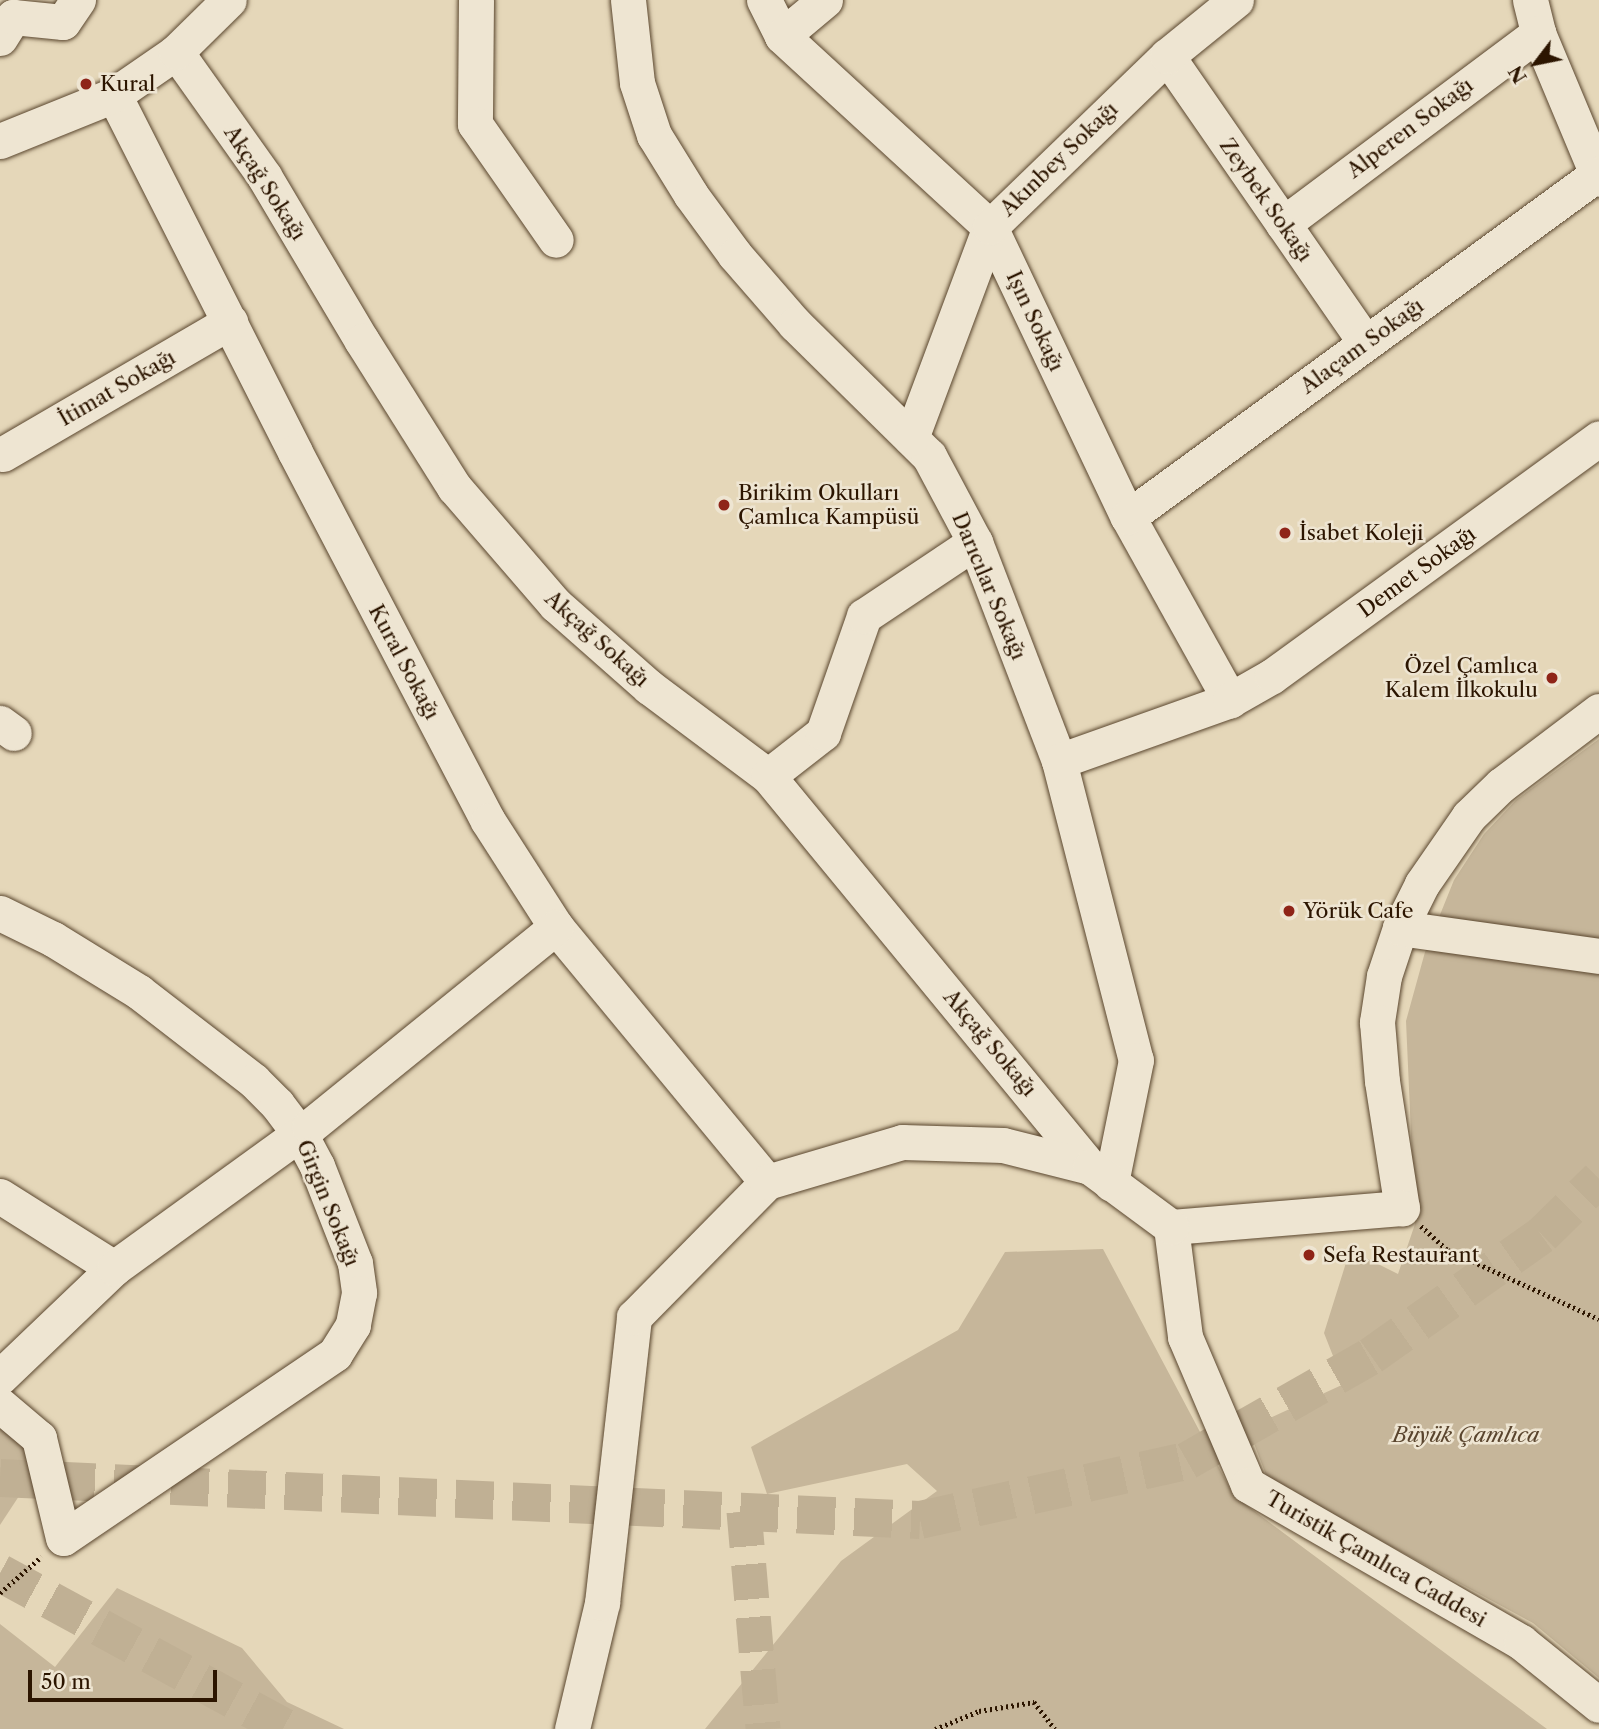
<!DOCTYPE html>
<meta charset="utf-8">
<style>
body{margin:0}
#map{position:relative;width:1599px;height:1729px;overflow:hidden;background:#e5d7b9;font-family:"Libre Caslon Text",serif}
div>[style]{position:absolute}
.green>*{inset:0;background:#c6b69a}
.minor-tunnel>*{height:35px;margin-top:-17.5px;transform-origin:0;background:repeating-linear-gradient(90deg,#c0b094 0 35px,transparent 0 53px)}
.major-tunnel>*{height:38px;margin-top:-19px;transform-origin:0;background:repeating-linear-gradient(90deg,#c0b094 0 38px,transparent 0 57px)}
.path>*{height:4.5px;margin-top:-2.25px;transform-origin:0;background:repeating-linear-gradient(90deg,#2c1500 0 2px,transparent 0 5.5px)}
.roads{filter:drop-shadow(0 0 2px #5a462e) drop-shadow(0 0 2px #5a462e)}
.minor>*{height:35px;margin:-17.5px;padding:0 17.5px;transform-origin:17.5px;border-radius:17.5px;background:#eee5d2}
.dots>*{width:19px;height:19px;translate:-50% -50%;box-sizing:border-box;border:4px solid #eee5d2;border-radius:50%}
span{translate:-50% -50%;white-space:nowrap;text-align:center;line-height:1.15;-webkit-text-stroke:5px #eee5d2;paint-order:stroke}
.poi-label{font-size:21px;color:#2c1500}
.left{translate:0 -50%;text-align:left}
.right{translate:-100% -50%;text-align:right}
.street-label{font-size:21px;color:#2c1500}
.park-label{font-size:21px;color:#5a452e;font-style:italic}
.north{position:absolute;left:1501px;top:28px;width:70px;height:70px;-webkit-text-stroke:5px #eee5d2;paint-order:stroke;rotate:238deg;font-size:19px;font-weight:700;line-height:28px;text-align:center;color:#2c1500}
.north::after{content:'';display:block;margin:auto;width:24px;height:32px;background:#2c1500;clip-path:polygon(50% 0,100% 100%,50% 72%,0 100%)}
.scale{position:absolute;left:28px;top:1670px;width:189px;height:32px;box-sizing:border-box;border:4px solid #2c1500;border-top:0;padding-left:9px;font-size:21px;line-height:24px;white-space:nowrap;color:#2c1500;-webkit-text-stroke:5px #eee5d2;paint-order:stroke}
</style>
<div id="map">
<div class="green">
<div style="clip-path:polygon(1599px 739px,1599px 1678px,1533px 1623px,1268px 1480px,1248px 1428px,1344px 1384px,1324px 1333px,1350px 1250px,1398px 1274px,1415px 1224px,1406px 1021px,1425px 952px,1454px 880px,1484px 834px,1516px 800px)"></div>
<div style="clip-path:polygon(1103px 1249px,1234px 1496px,1547px 1729px,705px 1729px,841px 1561px,937px 1491px,907px 1464px,767px 1494px,751px 1447px,958px 1330px,1005px 1252px)"></div>
<div style="clip-path:polygon(0 1425px,35px 1444px,40px 1464px,0 1525px)"></div>
<div style="clip-path:polygon(117px 1588px,242px 1648px,287px 1702px,344px 1729px,0 1729px,0 1624px,55px 1667px)"></div>
</div>
<div class="minor-tunnel">
<div style="left:744px;top:1511px;width:219px;rotate:85deg"></div>
</div>
<div class="major-tunnel">
<div style="left:0;top:1478px;width:921px;rotate:2.61deg"></div>
<div style="left:920px;top:1520px;width:273px;rotate:-12.5deg"></div>
<div style="left:1187px;top:1461px;width:212px;rotate:-29.7deg"></div>
<div style="left:1371px;top:1356px;width:209px;rotate:-35.3deg"></div>
<div style="left:1542px;top:1235px;width:80px;rotate:-44.5deg"></div>
<div style="left:0;top:1573px;width:327px;rotate:28.5deg"></div>
</div>
<div class="path">
<div style="left:1421px;top:1226px;width:36px;rotate:42deg"></div>
<div style="left:1448px;top:1250px;width:166px;rotate:24.6deg"></div>
<div style="left:0;top:1593px;width:55px;rotate:-41.3deg"></div>
<div style="left:935px;top:1729px;width:48px;rotate:-22.2deg"></div>
<div style="left:979px;top:1711px;width:56px;rotate:-9.3deg"></div>
<div style="left:1034px;top:1702px;width:34px;rotate:52deg"></div>
</div>
<div class="roads">
<div class="minor">
<div style="left:476px;top:0;width:124px;rotate:90.5deg"></div>
<div style="left:475px;top:124px;width:141px;rotate:55.1deg"></div>
<div style="left:628px;top:0;width:83px;rotate:83.8deg"></div>
<div style="left:637px;top:83px;width:55px;rotate:71.9deg"></div>
<div style="left:654px;top:135px;width:70px;rotate:58.3deg"></div>
<div style="left:691px;top:195px;width:74px;rotate:53.7deg"></div>
<div style="left:735px;top:255px;width:91px;rotate:49deg"></div>
<div style="left:795px;top:324px;width:188px;rotate:44.6deg"></div>
<div style="left:929px;top:456px;width:98px;rotate:61.9deg"></div>
<div style="left:975px;top:542px;width:235px;rotate:69deg"></div>
<div style="left:1059px;top:761px;width:309px;rotate:75.6deg"></div>
<div style="left:1136px;top:1060px;width:126px;rotate:101.5deg"></div>
<div style="left:764px;top:0;width:40px;rotate:63.4deg"></div>
<div style="left:782px;top:36px;width:282px;rotate:42.6deg"></div>
<div style="left:990px;top:227px;width:321px;rotate:64.6deg"></div>
<div style="left:1128px;top:517px;width:210px;rotate:60.9deg"></div>
<div style="left:1530px;top:0;width:34px;rotate:76deg"></div>
<div style="left:1538px;top:33px;width:158px;rotate:67.3deg"></div>
<div style="left:782px;top:36px;width:56px;rotate:-39.9deg"></div>
<div style="left:0;top:38px;width:25px;rotate:-58deg"></div>
<div style="left:13px;top:17px;width:50px;rotate:5.7deg"></div>
<div style="left:63px;top:22px;width:27px;rotate:-56deg"></div>
<div style="left:176px;top:52px;width:152px;rotate:54.6deg"></div>
<div style="left:264px;top:176px;width:192px;rotate:59.3deg"></div>
<div style="left:362px;top:341px;width:173px;rotate:57.8deg"></div>
<div style="left:454px;top:487px;width:156px;rotate:49.2deg"></div>
<div style="left:556px;top:605px;width:124px;rotate:41.4deg"></div>
<div style="left:649px;top:687px;width:149px;rotate:36.8deg"></div>
<div style="left:768px;top:776px;width:507px;rotate:50.53deg"></div>
<div style="left:1167px;top:56px;width:349px;rotate:55.3deg"></div>
<div style="left:114px;top:95px;width:400px;rotate:63.1deg"></div>
<div style="left:295px;top:452px;width:416px;rotate:62.4deg"></div>
<div style="left:488px;top:821px;width:126px;rotate:57.3deg"></div>
<div style="left:556px;top:927px;width:331px;rotate:50.4deg"></div>
<div style="left:0;top:141px;width:123px;rotate:-22deg"></div>
<div style="left:114px;top:95px;width:75px;rotate:-34.7deg"></div>
<div style="left:176px;top:52px;width:74px;rotate:-44.5deg"></div>
<div style="left:1283px;top:224px;width:319px;rotate:-36.8deg"></div>
<div style="left:911px;top:438px;width:225px;rotate:-69.5deg"></div>
<div style="left:990px;top:227px;width:246px;rotate:-44deg"></div>
<div style="left:1167px;top:56px;width:89px;rotate:-39.1deg"></div>
<div style="left:3px;top:454px;width:263px;rotate:-30.2deg"></div>
<div style="left:1128px;top:517px;width:580px;rotate:-36.16deg"></div>
<div style="left:1599px;top:711px;width:123px;rotate:142.9deg"></div>
<div style="left:1501px;top:785px;width:45px;rotate:135.9deg"></div>
<div style="left:1469px;top:816px;width:83px;rotate:124.7deg"></div>
<div style="left:1422px;top:884px;width:49px;rotate:116.6deg"></div>
<div style="left:1400px;top:928px;width:51px;rotate:108.4deg"></div>
<div style="left:1384px;top:976px;width:47px;rotate:98.7deg"></div>
<div style="left:1377px;top:1022px;width:59px;rotate:85.2deg"></div>
<div style="left:1382px;top:1081px;width:129px;rotate:81.1deg"></div>
<div style="left:1402px;top:1208px;width:232px;rotate:175.3deg"></div>
<div style="left:1171px;top:1227px;width:111px;rotate:82.7deg"></div>
<div style="left:1185px;top:1337px;width:161px;rotate:66.9deg"></div>
<div style="left:1248px;top:1485px;width:315px;rotate:29.9deg"></div>
<div style="left:1521px;top:1642px;width:100px;rotate:38.9deg"></div>
<div style="left:0;top:723px;width:17px;rotate:36deg"></div>
<div style="left:1059px;top:761px;width:182px;rotate:-19.6deg"></div>
<div style="left:1230px;top:700px;width:48px;rotate:-29.7deg"></div>
<div style="left:1272px;top:676px;width:404px;rotate:-36deg"></div>
<div style="left:768px;top:776px;width:70px;rotate:-38deg"></div>
<div style="left:823px;top:733px;width:124px;rotate:-70.7deg"></div>
<div style="left:864px;top:616px;width:133px;rotate:-33.7deg"></div>
<div style="left:0;top:913px;width:59px;rotate:26.1deg"></div>
<div style="left:53px;top:939px;width:101px;rotate:31.6deg"></div>
<div style="left:139px;top:992px;width:145px;rotate:37.7deg"></div>
<div style="left:254px;top:1081px;width:33px;rotate:45deg"></div>
<div style="left:277px;top:1104px;width:38px;rotate:53deg"></div>
<div style="left:300px;top:1134px;width:36px;rotate:62deg"></div>
<div style="left:317px;top:1166px;width:104px;rotate:68.6deg"></div>
<div style="left:355px;top:1263px;width:30px;rotate:82deg"></div>
<div style="left:359px;top:1293px;width:33px;rotate:101deg"></div>
<div style="left:353px;top:1325px;width:34px;rotate:122deg"></div>
<div style="left:335px;top:1354px;width:328px;rotate:145.9deg"></div>
<div style="left:63px;top:1538px;width:103px;rotate:-103.5deg"></div>
<div style="left:39px;top:1438px;width:51px;rotate:-139.8deg"></div>
<div style="left:1400px;top:928px;width:201px;rotate:8deg"></div>
<div style="left:0;top:1196px;width:135px;rotate:32.3deg"></div>
<div style="left:0;top:1377px;width:158px;rotate:-43.7deg"></div>
<div style="left:114px;top:1268px;width:241px;rotate:-35.9deg"></div>
<div style="left:309px;top:1127px;width:318px;rotate:-39deg"></div>
<div style="left:572px;top:1729px;width:130px;rotate:-76.6deg"></div>
<div style="left:602px;top:1603px;width:288px;rotate:-83.6deg"></div>
<div style="left:634px;top:1317px;width:190px;rotate:-45.4deg"></div>
<div style="left:767px;top:1182px;width:141px;rotate:-16.5deg"></div>
<div style="left:902px;top:1142px;width:101px;rotate:1.7deg"></div>
<div style="left:1003px;top:1145px;width:90px;rotate:14.2deg"></div>
<div style="left:1090px;top:1167px;width:101px;rotate:36.5deg"></div>
</div>
</div>
<div class="dots">
<div style="left:86px;top:84px;background:#8f2418"></div>
<div style="left:724px;top:505px;background:#8f2418"></div>
<div style="left:1285px;top:533px;background:#8f2418"></div>
<div style="left:1552px;top:678px;background:#8f2418"></div>
<div style="left:1289px;top:911px;background:#8f2418"></div>
<div style="left:1309px;top:1255px;background:#8f2418"></div>
</div>
<div class="poi-label">
<span class="left" style="left:100px;top:84px">Kural</span>
<span class="left" style="left:738px;top:505px">Birikim Okulları<br>Çamlıca Kampüsü</span>
<span class="left" style="left:1299px;top:533px">İsabet Koleji</span>
<span class="right" style="left:1538px;top:678px">Özel Çamlıca<br>Kalem İlkokulu</span>
<span class="left" style="left:1303px;top:911px">Yörük Cafe</span>
<span class="left" style="left:1323px;top:1255px">Sefa Restaurant</span>
</div>
<div class="street-label">
<span style="left:1410px;top:128px;rotate:-37deg">Alperen Sokağı</span>
<span style="left:1059px;top:159px;rotate:-44deg">Akınbey Sokağı</span>
<span style="left:265px;top:183px;rotate:57deg">Akçağ Sokağı</span>
<span style="left:1266px;top:200px;rotate:55deg">Zeybek Sokağı</span>
<span style="left:1035px;top:321px;rotate:65deg">Işın Sokağı</span>
<span style="left:1362px;top:346px;rotate:-36deg">Alaçam Sokağı</span>
<span style="left:117px;top:388px;rotate:-30deg">İtimat Sokağı</span>
<span style="left:1417px;top:572px;rotate:-36deg">Demet Sokağı</span>
<span style="left:989px;top:586px;rotate:67deg">Darıcılar Sokağı</span>
<span style="left:597px;top:639px;rotate:42deg">Akçağ Sokağı</span>
<span style="left:404px;top:662px;rotate:62deg">Kural Sokağı</span>
<span style="left:990px;top:1043px;rotate:50deg">Akçağ Sokağı</span>
<span style="left:328px;top:1203px;rotate:68deg">Girgin Sokağı</span>
<span style="left:1376px;top:1559px;rotate:30deg">Turistik Çamlıca Caddesi</span>
</div>
<div class="park-label">
<span style="left:1466px;top:1435px">Büyük Çamlıca</span>
</div>
<div class="north">N</div>
<div class="scale">50 m</div>
</div>
